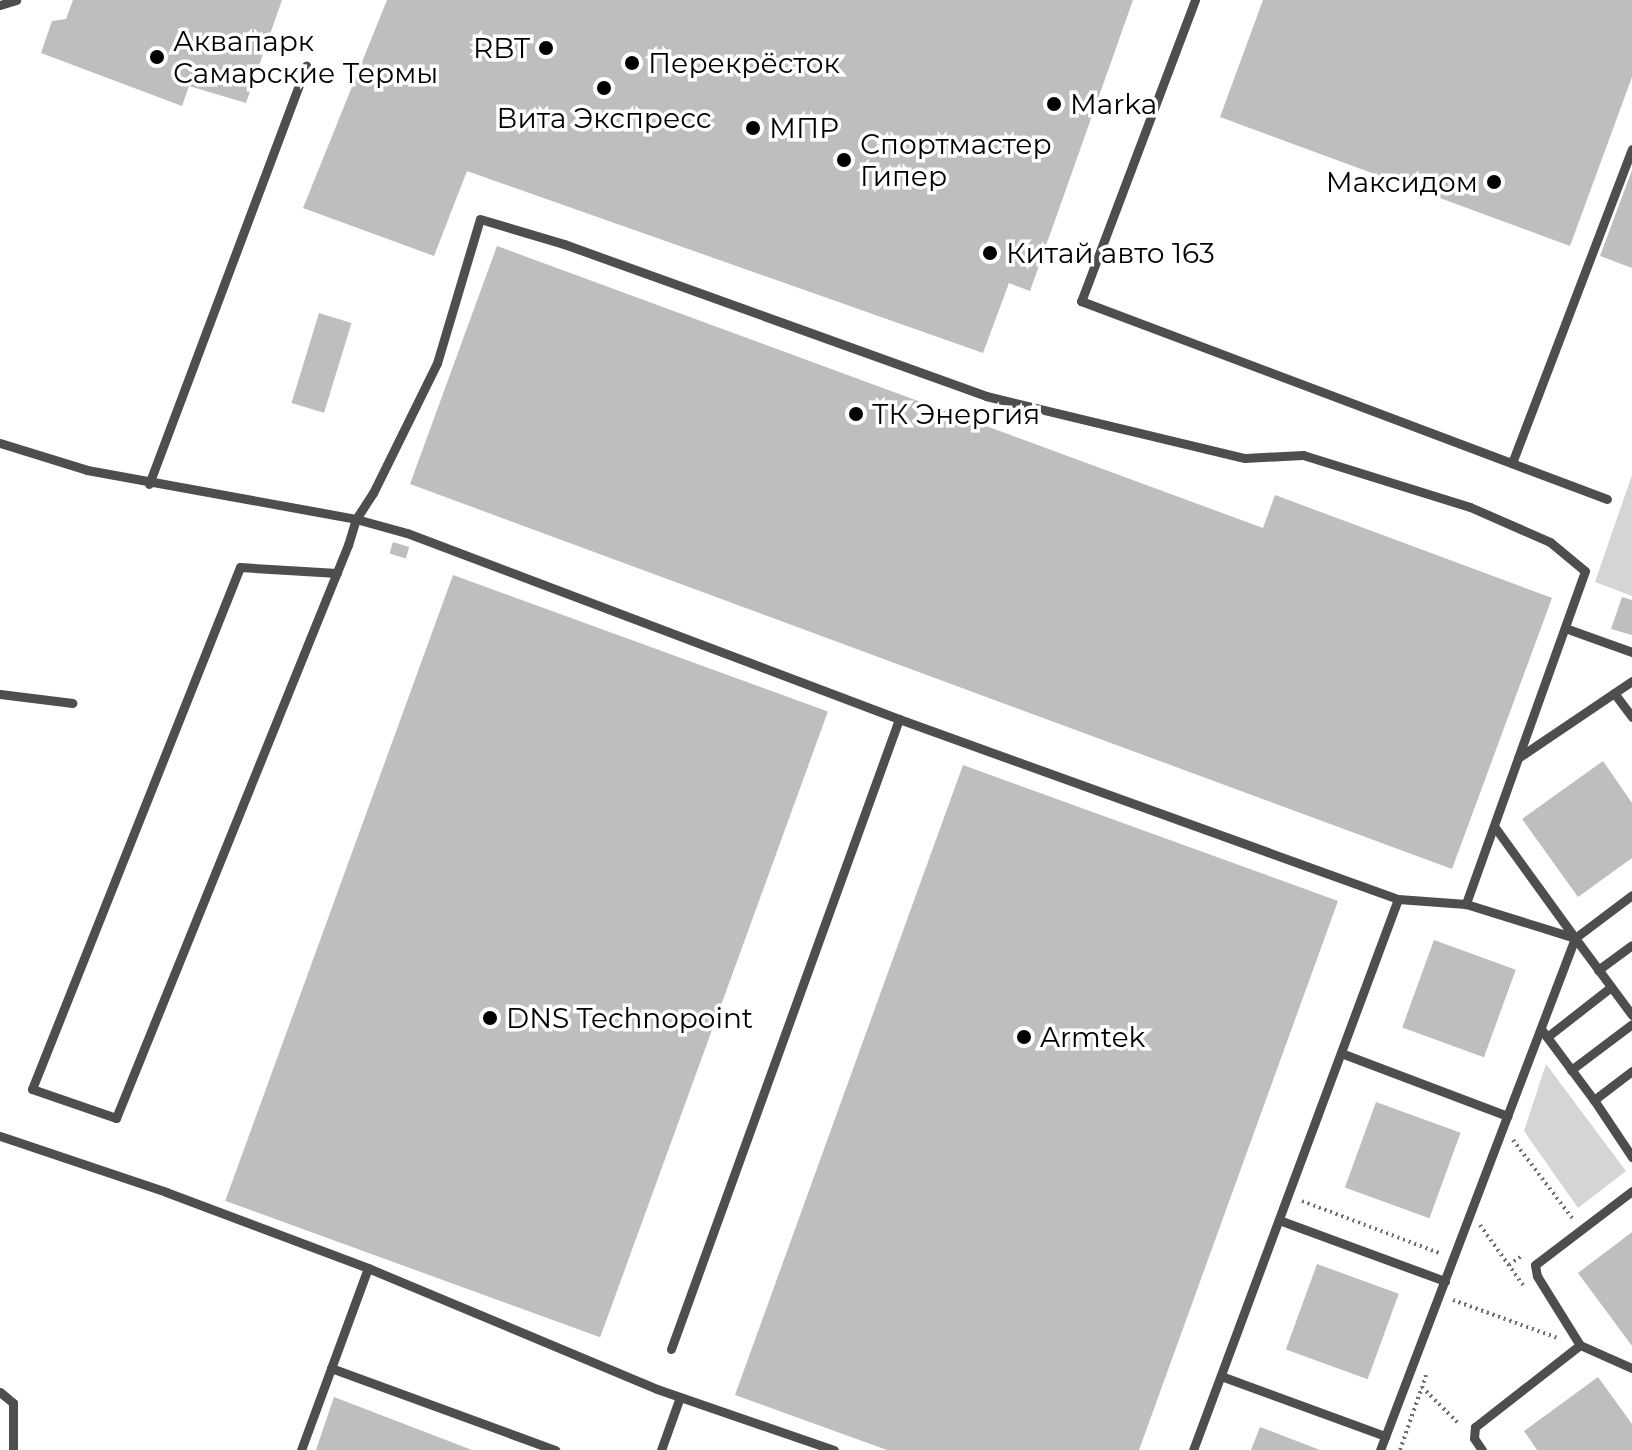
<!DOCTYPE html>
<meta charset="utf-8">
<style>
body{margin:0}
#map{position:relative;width:1632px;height:1450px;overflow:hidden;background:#fff;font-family:Montserrat,sans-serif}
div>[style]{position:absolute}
.green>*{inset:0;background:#d5d5d5}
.building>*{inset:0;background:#bebebe;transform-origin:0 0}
.path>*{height:4px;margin-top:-2px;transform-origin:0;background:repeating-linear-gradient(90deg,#707070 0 2px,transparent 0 6px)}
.lane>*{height:9px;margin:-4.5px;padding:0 4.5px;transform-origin:4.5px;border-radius:4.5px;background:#4e4e4e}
.dots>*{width:22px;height:22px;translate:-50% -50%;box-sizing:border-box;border:4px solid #fff;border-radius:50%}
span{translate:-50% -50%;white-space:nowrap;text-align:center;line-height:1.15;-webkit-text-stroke:7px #fff;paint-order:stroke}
.poi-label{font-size:28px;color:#000}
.left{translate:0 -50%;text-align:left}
.right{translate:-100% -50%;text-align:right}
</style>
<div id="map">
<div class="green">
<div style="clip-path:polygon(1632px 475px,1632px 596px,1595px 582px)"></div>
<div style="clip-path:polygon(1546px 1064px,1626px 1171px,1578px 1208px,1524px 1131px)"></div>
</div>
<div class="building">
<div style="clip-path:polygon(73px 0,282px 0,246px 103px,189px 86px,182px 106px,41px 53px,52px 21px,66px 19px)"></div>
<div style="clip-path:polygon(387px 0,1133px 0,1030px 291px,1009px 283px,983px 353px,467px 171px,434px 256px,303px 208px)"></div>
<div style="clip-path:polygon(1263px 0,1632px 0,1632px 77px,1570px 246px,1220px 117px)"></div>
<div style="clip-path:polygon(1632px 170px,1632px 268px,1600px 256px)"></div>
<div style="clip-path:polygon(497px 246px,1263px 528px,1275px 495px,1552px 598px,1452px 869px,410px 484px)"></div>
<div style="left:319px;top:313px;width:34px;height:94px;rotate:17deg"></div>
<div style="left:393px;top:542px;width:17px;height:12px;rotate:17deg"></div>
<div style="left:453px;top:575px;width:399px;height:666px;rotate:20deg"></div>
<div style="clip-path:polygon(1622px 597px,1632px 600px,1632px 635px,1611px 629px)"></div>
<div style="clip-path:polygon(1603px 761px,1632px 803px,1632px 858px,1578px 897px,1522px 819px)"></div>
<div style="clip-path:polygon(963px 765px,1338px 901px,1139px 1450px,887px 1450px,735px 1395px)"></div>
<div style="left:1434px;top:940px;width:87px;height:93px;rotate:20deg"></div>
<div style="left:1376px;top:1102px;width:90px;height:91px;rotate:20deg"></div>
<div style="clip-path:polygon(1632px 1232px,1632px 1346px,1578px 1273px)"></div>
<div style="left:1317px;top:1264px;width:87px;height:91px;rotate:20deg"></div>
<div style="clip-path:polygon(1598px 1377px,1632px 1424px,1632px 1450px,1537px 1450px,1524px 1431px)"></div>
<div style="clip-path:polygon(334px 1397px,472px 1450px,316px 1450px)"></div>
<div style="clip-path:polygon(1260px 1427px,1320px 1450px,1251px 1450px)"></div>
</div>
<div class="path">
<div style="left:1513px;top:1140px;width:98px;rotate:52.9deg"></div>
<div style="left:1302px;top:1201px;width:147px;rotate:20.8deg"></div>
<div style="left:1480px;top:1225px;width:74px;rotate:54.4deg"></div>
<div style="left:1509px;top:1265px;width:17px;rotate:-36deg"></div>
<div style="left:1453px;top:1300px;width:114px;rotate:20deg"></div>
<div style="left:1426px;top:1375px;width:13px;rotate:108deg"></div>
<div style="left:1422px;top:1387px;width:54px;rotate:45deg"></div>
<div style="left:1400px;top:1450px;width:67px;rotate:-70.8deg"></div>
</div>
<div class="lane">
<div style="left:1195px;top:0;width:322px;rotate:110.7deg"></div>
<div style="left:1081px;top:301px;width:562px;rotate:20.63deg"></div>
<div style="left:0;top:5px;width:17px;rotate:-17deg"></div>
<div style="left:0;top:443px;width:91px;rotate:17.2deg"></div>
<div style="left:87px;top:470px;width:273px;rotate:10.3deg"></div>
<div style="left:356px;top:519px;width:53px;rotate:15.4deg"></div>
<div style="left:407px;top:533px;width:526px;rotate:20.71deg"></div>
<div style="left:899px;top:719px;width:530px;rotate:19.84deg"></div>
<div style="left:1398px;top:899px;width:68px;rotate:4.2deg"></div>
<div style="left:1466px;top:904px;width:114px;rotate:17.3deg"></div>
<div style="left:1575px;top:938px;width:138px;rotate:-125.9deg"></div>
<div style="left:1512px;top:463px;width:336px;rotate:-69.1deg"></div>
<div style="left:149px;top:484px;width:447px;rotate:-69.4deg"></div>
<div style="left:337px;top:573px;width:97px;rotate:-176.5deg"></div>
<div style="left:240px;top:567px;width:562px;rotate:111.73deg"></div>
<div style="left:32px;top:1089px;width:89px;rotate:19deg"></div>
<div style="left:116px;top:1118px;width:618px;rotate:-67.96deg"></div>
<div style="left:348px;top:545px;width:27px;rotate:-73deg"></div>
<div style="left:356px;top:519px;width:31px;rotate:-57deg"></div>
<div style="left:373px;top:493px;width:145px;rotate:-63.8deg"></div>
<div style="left:437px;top:363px;width:150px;rotate:-73.4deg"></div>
<div style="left:480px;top:219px;width:88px;rotate:16.6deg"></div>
<div style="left:564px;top:244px;width:449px;rotate:19.8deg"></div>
<div style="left:986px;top:396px;width:266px;rotate:13.5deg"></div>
<div style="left:1245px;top:458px;width:58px;rotate:-3deg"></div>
<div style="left:1303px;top:455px;width:175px;rotate:17.3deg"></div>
<div style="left:1470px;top:507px;width:87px;rotate:23.6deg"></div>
<div style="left:1550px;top:542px;width:45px;rotate:39.6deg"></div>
<div style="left:1585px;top:571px;width:354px;rotate:109.7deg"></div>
<div style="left:1565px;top:628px;width:71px;rotate:19.7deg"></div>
<div style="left:1614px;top:693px;width:30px;rotate:53deg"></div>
<div style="left:0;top:694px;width:73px;rotate:7.1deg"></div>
<div style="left:1518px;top:758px;width:138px;rotate:-34deg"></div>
<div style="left:1575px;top:938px;width:96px;rotate:53.5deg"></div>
<div style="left:1598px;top:970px;width:42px;rotate:-36.3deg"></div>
<div style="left:1541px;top:1029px;width:89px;rotate:53.3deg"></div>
<div style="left:1547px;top:1037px;width:81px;rotate:-38deg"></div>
<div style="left:1341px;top:1053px;width:178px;rotate:20.7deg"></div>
<div style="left:1571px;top:1070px;width:76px;rotate:-37deg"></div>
<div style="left:1632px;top:1071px;width:48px;rotate:142.7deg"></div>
<div style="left:1594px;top:1100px;width:69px;rotate:56.3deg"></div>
<div style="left:0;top:1136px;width:175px;rotate:18.6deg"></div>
<div style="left:166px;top:1192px;width:216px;rotate:20.6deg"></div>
<div style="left:368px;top:1268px;width:313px;rotate:22.7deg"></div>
<div style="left:657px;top:1389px;width:187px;rotate:19deg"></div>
<div style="left:1632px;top:1191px;width:122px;rotate:142.7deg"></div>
<div style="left:1535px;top:1265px;width:11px;rotate:80deg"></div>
<div style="left:1537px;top:1276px;width:81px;rotate:58.1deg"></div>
<div style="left:1580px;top:1345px;width:57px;rotate:23.9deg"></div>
<div style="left:1279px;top:1220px;width:177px;rotate:20.2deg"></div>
<div style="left:671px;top:1349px;width:670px;rotate:-70.1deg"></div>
<div style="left:331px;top:1368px;width:239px;rotate:20.1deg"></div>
<div style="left:1221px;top:1376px;width:175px;rotate:20.1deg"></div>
<div style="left:0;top:1392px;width:17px;rotate:40deg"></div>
<div style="left:13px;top:1403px;width:47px;rotate:90deg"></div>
<div style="left:301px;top:1450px;width:194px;rotate:-69.8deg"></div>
<div style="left:661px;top:1450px;width:56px;rotate:-70.3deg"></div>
<div style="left:1193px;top:1450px;width:588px;rotate:-69.59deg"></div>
<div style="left:1380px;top:1450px;width:548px;rotate:-69.15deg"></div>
<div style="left:1575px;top:938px;width:71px;rotate:-37deg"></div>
<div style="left:1482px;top:1450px;width:14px;rotate:-124deg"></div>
<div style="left:1474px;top:1438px;width:11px;rotate:-85deg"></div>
<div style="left:1475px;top:1427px;width:133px;rotate:-38deg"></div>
</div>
<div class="dots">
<div style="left:546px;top:48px;background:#000"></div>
<div style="left:157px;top:57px;background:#000"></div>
<div style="left:632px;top:63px;background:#000"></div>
<div style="left:604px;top:88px;background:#000"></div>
<div style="left:1054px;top:104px;background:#000"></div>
<div style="left:753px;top:128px;background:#000"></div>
<div style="left:844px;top:160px;background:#000"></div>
<div style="left:1494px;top:182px;background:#000"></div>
<div style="left:990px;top:253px;background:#000"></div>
<div style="left:856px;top:414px;background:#000"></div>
<div style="left:490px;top:1018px;background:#000"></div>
<div style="left:1024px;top:1037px;background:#000"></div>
</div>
<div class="poi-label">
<span class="left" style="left:173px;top:57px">Аквапарк<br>Самарские Термы</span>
<span class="right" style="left:530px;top:48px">RBT</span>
<span class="left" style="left:648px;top:63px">Перекрёсток</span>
<span class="left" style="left:1070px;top:104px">Marka</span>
<span style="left:604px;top:118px">Вита Экспресс</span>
<span class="left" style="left:769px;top:128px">МПР</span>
<span class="left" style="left:860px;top:160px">Спортмастер<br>Гипер</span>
<span class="right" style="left:1478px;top:182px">Максидом</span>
<span class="left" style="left:1006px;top:253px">Китай авто 163</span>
<span class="left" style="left:872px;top:414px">ТК Энергия</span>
<span class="left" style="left:506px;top:1018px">DNS Technopoint</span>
<span class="left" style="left:1040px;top:1037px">Armtek</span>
</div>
</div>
